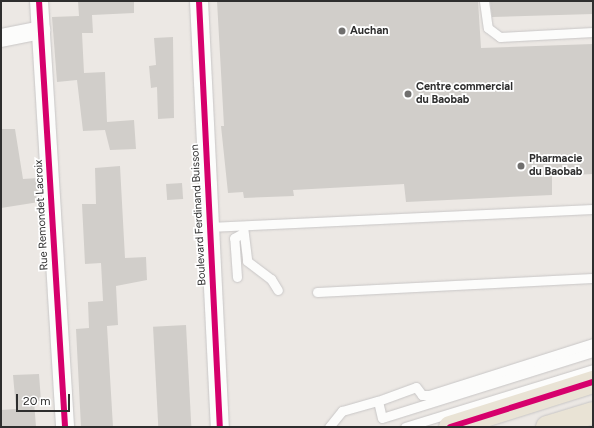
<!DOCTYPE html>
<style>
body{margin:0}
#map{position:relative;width:594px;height:428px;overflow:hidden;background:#ece8e4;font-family:Figtree,sans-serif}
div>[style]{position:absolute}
.building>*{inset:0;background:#d1ceca;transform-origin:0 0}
.roads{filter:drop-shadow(0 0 1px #c8c6c6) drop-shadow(0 0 1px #c8c6c6)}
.lane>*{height:9px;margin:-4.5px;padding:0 4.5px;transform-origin:4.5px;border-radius:4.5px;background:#fcfcfb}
.street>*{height:18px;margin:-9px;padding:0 9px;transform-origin:9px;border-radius:9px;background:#fcfcfb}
.primary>*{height:22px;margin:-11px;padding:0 11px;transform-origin:11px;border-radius:11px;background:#e9e3d5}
.cycleway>*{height:6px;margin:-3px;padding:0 3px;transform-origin:3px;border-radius:3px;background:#d6006c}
.dots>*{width:11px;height:11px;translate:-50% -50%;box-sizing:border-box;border:2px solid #fff;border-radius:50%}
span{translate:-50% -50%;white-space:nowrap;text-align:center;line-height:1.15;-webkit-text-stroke:3.5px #fff;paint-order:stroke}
.poi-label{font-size:11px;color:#2e2e2e;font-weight:700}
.left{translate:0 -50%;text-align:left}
.street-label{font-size:11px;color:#2e2e2e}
.frame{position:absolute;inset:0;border:2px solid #2e2e2e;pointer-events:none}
.scale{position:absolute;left:16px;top:394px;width:54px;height:18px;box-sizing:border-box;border:2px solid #2e2e2e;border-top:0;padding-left:5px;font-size:12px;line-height:14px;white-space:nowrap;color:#2e2e2e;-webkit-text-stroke:3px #fff;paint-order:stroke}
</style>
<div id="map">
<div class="building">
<div style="clip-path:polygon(78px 1px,134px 1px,134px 13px,92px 15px,93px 33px,82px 33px,84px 73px,105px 72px,107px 122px,134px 120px,136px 149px,110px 150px,105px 130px,83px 131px,77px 80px,57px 82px,52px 17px,79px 16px)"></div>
<div style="clip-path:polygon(217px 1px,478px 1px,481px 48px,593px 44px,593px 174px,552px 176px,552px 195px,406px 202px,404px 184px,293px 190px,294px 196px,244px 198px,243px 192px,228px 193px,221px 126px,224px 126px)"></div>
<div style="clip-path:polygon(490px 1px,593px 1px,593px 14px,492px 17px)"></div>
<div style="clip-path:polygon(173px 37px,174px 118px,158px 119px,157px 87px,151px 88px,149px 66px,156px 65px,154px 38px)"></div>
<div style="clip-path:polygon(1px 129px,15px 129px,23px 179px,38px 178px,39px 202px,1px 208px)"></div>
<div style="clip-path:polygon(120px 166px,125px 258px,146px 257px,147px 280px,116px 286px,118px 325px,107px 326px,113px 427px,81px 427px,76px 329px,89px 328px,88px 302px,103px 301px,101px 263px,85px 264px,82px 204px,96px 204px,95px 168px)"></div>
<div style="left:182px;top:183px;width:16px;height:16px;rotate:86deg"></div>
<div style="left:186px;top:325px;width:102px;height:33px;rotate:87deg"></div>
<div style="clip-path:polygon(39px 374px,41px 401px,34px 401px,36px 427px,1px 427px,1px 410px,16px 409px,13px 375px)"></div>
</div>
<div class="roads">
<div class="lane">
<div style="left:484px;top:1px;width:27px;rotate:82deg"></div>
<div style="left:488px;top:28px;width:15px;rotate:37deg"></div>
<div style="left:500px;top:37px;width:93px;rotate:-3.1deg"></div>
<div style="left:243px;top:226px;width:35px;rotate:83deg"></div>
<div style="left:247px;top:261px;width:30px;rotate:37deg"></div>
<div style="left:271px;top:279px;width:13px;rotate:58deg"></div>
<div style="left:209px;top:227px;width:384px;rotate:-2.7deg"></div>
<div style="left:237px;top:277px;width:39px;rotate:-94deg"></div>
<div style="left:234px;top:238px;width:10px;rotate:-29deg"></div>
<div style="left:317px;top:292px;width:276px;rotate:-2.9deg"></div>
<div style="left:378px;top:401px;width:40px;rotate:-20.2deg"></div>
<div style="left:416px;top:387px;width:10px;rotate:53deg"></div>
<div style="left:422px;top:395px;width:7px"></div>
<div style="left:429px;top:395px;width:172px;rotate:-17.6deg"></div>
<div style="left:329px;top:427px;width:21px;rotate:-51deg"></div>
<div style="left:342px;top:411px;width:37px;rotate:-16deg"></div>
<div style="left:378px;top:401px;width:17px;rotate:77deg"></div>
<div style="left:382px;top:418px;width:221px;rotate:-17.4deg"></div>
<div style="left:405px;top:427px;width:197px;rotate:-17.1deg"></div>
</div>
<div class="street">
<div style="left:39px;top:1px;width:427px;rotate:86.5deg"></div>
<div style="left:199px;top:1px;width:427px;rotate:87.2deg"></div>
<div style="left:1px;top:38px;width:41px;rotate:-11.3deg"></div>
</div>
<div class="primary">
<div style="left:450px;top:427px;width:150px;rotate:-17.5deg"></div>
<div style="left:547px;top:427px;width:48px;rotate:-16.9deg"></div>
</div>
</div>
<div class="cycleway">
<div style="left:39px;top:1px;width:427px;rotate:86.5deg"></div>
<div style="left:199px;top:1px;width:427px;rotate:87.2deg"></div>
<div style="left:450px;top:427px;width:150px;rotate:-17.5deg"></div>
</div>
<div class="dots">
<div style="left:342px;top:31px;background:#706f6e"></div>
<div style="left:408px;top:94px;background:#706f6e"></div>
<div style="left:521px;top:166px;background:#706f6e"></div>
</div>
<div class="poi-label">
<span class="left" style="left:350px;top:31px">Auchan</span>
<span class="left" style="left:416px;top:94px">Centre commercial<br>du Baobab</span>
<span class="left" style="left:529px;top:166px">Pharmacie<br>du Baobab</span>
</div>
<div class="street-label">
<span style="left:42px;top:215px;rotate:-93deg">Rue Remondet Lacroix</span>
<span style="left:199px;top:215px;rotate:-93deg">Boulevard Ferdinand Buisson</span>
</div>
<div class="frame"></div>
<div class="scale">20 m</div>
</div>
